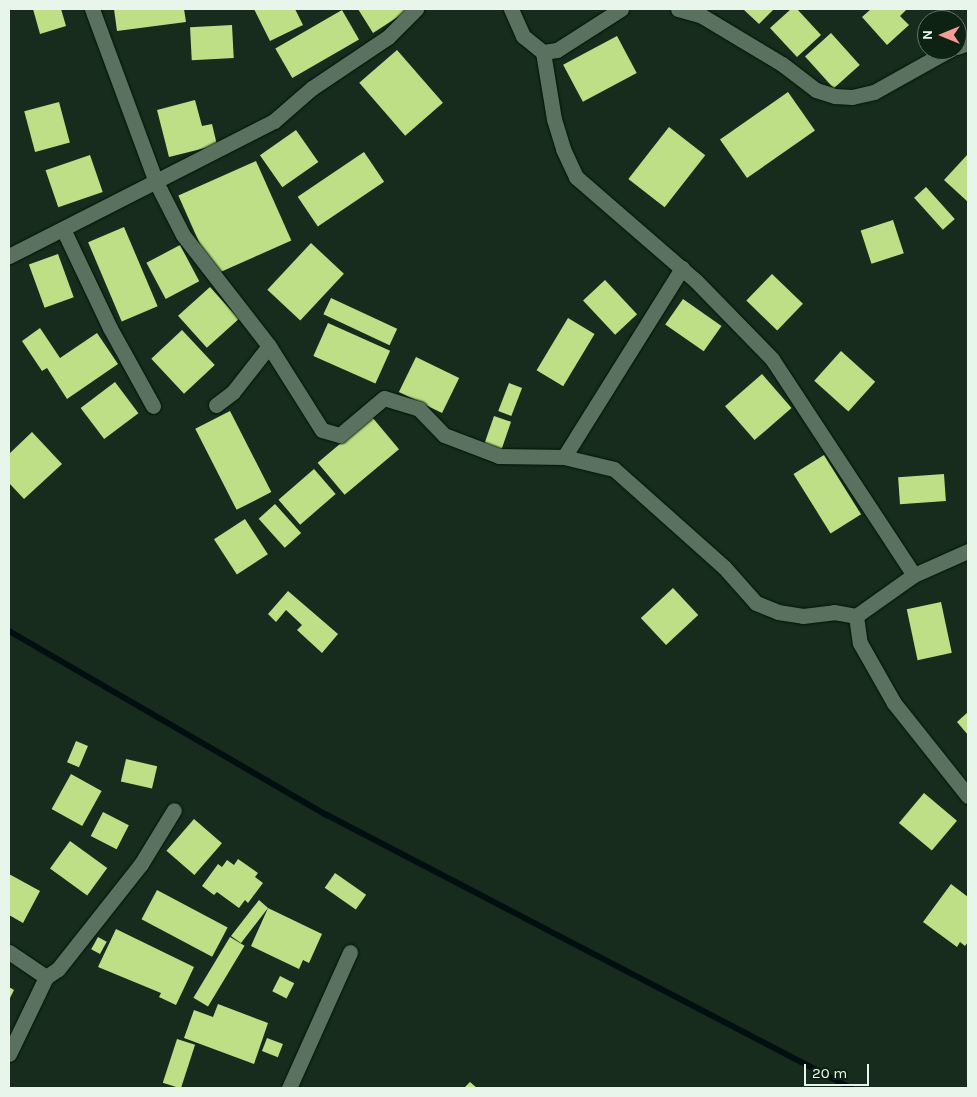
<!DOCTYPE html>
<style>
body{margin:0}
#map{position:relative;width:977px;height:1097px;overflow:hidden;background:#172c1c;font-family:Karla,sans-serif}
div>[style]{position:absolute}
.stream>*{height:6px;margin:-3px;padding:0 3px;transform-origin:3px;border-radius:3px;background:#010f10}
.building>*{inset:0;background:#bfdf87;transform-origin:0 0}
.roads{filter:drop-shadow(0 0 1px #021406) drop-shadow(0 0 1px #021406)}
.minor>*{height:15px;margin:-7.5px;padding:0 7.5px;transform-origin:7.5px;border-radius:7.5px;background:#59715e}
span{translate:-50% -50%;white-space:nowrap;text-align:center;line-height:1.15;-webkit-text-stroke:5px #0d2212;paint-order:stroke}
.frame{position:absolute;inset:0;border:10px solid #e8f5ea;pointer-events:none}
.north{position:absolute;left:917px;top:10px;width:50px;height:50px;box-sizing:border-box;background:#0d2212;border:1px solid #657668;border-radius:50%;rotate:270deg;font-size:14px;font-weight:700;line-height:20px;text-align:center;color:#e8f5ea}
.north::after{content:'';display:block;margin:auto;width:18px;height:22px;background:#f59b96;clip-path:polygon(50% 0,100% 100%,50% 72%,0 100%)}
.scale{position:absolute;left:804px;top:1064px;width:65px;height:22px;box-sizing:border-box;border:2px solid #e8f5ea;border-top:0;padding-left:6px;font-size:15px;line-height:18px;white-space:nowrap;color:#e8f5ea;-webkit-text-stroke:4px #0d2212;paint-order:stroke}
</style>
<div id="map">
<div class="stream">
<div style="left:9px;top:631px;width:367px;rotate:30.1deg"></div>
<div style="left:327px;top:815px;width:591px;rotate:27.52deg"></div>
</div>
<div class="building">
<div style="clip-path:polygon(33px 9px,61px 9px,66px 26px,40px 34px)"></div>
<div style="clip-path:polygon(114px 9px,184px 9px,186px 22px,117px 31px)"></div>
<div style="clip-path:polygon(254px 9px,295px 9px,303px 25px,270px 41px)"></div>
<div style="clip-path:polygon(358px 9px,405px 9px,407px 11px,373px 33px)"></div>
<div style="clip-path:polygon(743px 9px,774px 9px,759px 24px)"></div>
<div style="clip-path:polygon(791px 9px,797px 9px,821px 35px,797px 57px,770px 28px)"></div>
<div style="clip-path:polygon(871px 9px,907px 9px,900px 16px,909px 25px,887px 45px,862px 17px)"></div>
<div style="left:342px;top:10px;width:34px;height:77px;rotate:60deg"></div>
<div style="left:232px;top:25px;width:33px;height:42px;rotate:87deg"></div>
<div style="left:831px;top:33px;width:43px;height:35px;rotate:48deg"></div>
<div style="left:617px;top:36px;width:42px;height:61px;rotate:62deg"></div>
<div style="left:397px;top:50px;width:70px;height:50px;rotate:49deg"></div>
<div style="left:788px;top:92px;width:47px;height:83px;rotate:55deg"></div>
<div style="clip-path:polygon(195px 100px,202px 126px,212px 124px,217px 145px,169px 157px,157px 110px)"></div>
<div style="left:59px;top:102px;width:42px;height:36px;rotate:75deg"></div>
<div style="left:669px;top:127px;width:46px;height:66px;rotate:38deg"></div>
<div style="left:296px;top:130px;width:39px;height:44px;rotate:55deg"></div>
<div style="left:364px;top:152px;width:36px;height:80px;rotate:56deg"></div>
<div style="clip-path:polygon(968px 154px,968px 202px,944px 180px)"></div>
<div style="left:90px;top:155px;width:39px;height:47px;rotate:71deg"></div>
<div style="left:256px;top:161px;width:87px;height:85px;rotate:66deg"></div>
<div style="left:926px;top:187px;width:43px;height:16px;rotate:48deg"></div>
<div style="left:893px;top:220px;width:35px;height:34px;rotate:72deg"></div>
<div style="left:124px;top:227px;width:86px;height:39px;rotate:67deg"></div>
<div style="left:311px;top:243px;width:45px;height:64px;rotate:43deg"></div>
<div style="left:180px;top:245px;width:41px;height:38px;rotate:62deg"></div>
<div style="left:58px;top:254px;width:46px;height:31px;rotate:70deg"></div>
<div style="left:772px;top:274px;width:43px;height:37px;rotate:44deg"></div>
<div style="left:605px;top:280px;width:47px;height:30px;rotate:47deg"></div>
<div style="left:210px;top:287px;width:43px;height:43px;rotate:48deg"></div>
<div style="left:331px;top:298px;width:73px;height:18px;rotate:25deg"></div>
<div style="left:683px;top:299px;width:47px;height:31px;rotate:35deg"></div>
<div style="left:568px;top:318px;width:31px;height:61px;rotate:31deg"></div>
<div style="left:328px;top:323px;width:68px;height:36px;rotate:24deg"></div>
<div style="clip-path:polygon(40px 328px,60px 358px,97px 333px,118px 364px,67px 399px,47px 368px,42px 371px,22px 341px)"></div>
<div style="left:182px;top:330px;width:48px;height:42px;rotate:47deg"></div>
<div style="left:841px;top:351px;width:46px;height:40px;rotate:42deg"></div>
<div style="left:416px;top:357px;width:48px;height:39px;rotate:26deg"></div>
<div style="left:762px;top:374px;width:45px;height:49px;rotate:49deg"></div>
<div style="left:115px;top:382px;width:39px;height:43px;rotate:53deg"></div>
<div style="left:509px;top:383px;width:14px;height:30px;rotate:21deg"></div>
<div style="left:230px;top:411px;width:91px;height:39px;rotate:63deg"></div>
<div style="left:494px;top:416px;width:18px;height:30px;rotate:19deg"></div>
<div style="left:372px;top:417px;width:42px;height:71px;rotate:50deg"></div>
<div style="clip-path:polygon(32px 432px,62px 464px,24px 499px,9px 483px,9px 454px)"></div>
<div style="left:824px;top:455px;width:70px;height:36px;rotate:58deg"></div>
<div style="left:314px;top:469px;width:33px;height:47px;rotate:49deg"></div>
<div style="left:944px;top:474px;width:27px;height:46px;rotate:86deg"></div>
<div style="left:275px;top:504px;width:39px;height:22px;rotate:48deg"></div>
<div style="left:245px;top:519px;width:42px;height:37px;rotate:57deg"></div>
<div style="left:673px;top:588px;width:37px;height:44px;rotate:47deg"></div>
<div style="clip-path:polygon(288px 591px,338px 634px,322px 653px,297px 630px,302px 625px,286px 610px,276px 622px,268px 614px)"></div>
<div style="left:941px;top:602px;width:52px;height:35px;rotate:78deg"></div>
<div style="clip-path:polygon(968px 712px,968px 735px,957px 722px)"></div>
<div style="left:76px;top:741px;width:13px;height:23px;rotate:23deg"></div>
<div style="left:126px;top:759px;width:32px;height:23px;rotate:13deg"></div>
<div style="left:71px;top:774px;width:35px;height:40px;rotate:29deg"></div>
<div style="left:924px;top:793px;width:43px;height:39px;rotate:40deg"></div>
<div style="left:103px;top:812px;width:29px;height:27px;rotate:27deg"></div>
<div style="left:194px;top:819px;width:37px;height:42px;rotate:41deg"></div>
<div style="left:70px;top:841px;width:46px;height:34px;rotate:36deg"></div>
<div style="clip-path:polygon(238px 859px,258px 873px,255px 877px,263px 883px,248px 903px,245px 900px,239px 908px,217px 892px,214px 895px,202px 886px,218px 864px,222px 867px,227px 860px,234px 865px)"></div>
<div style="left:335px;top:873px;width:38px;height:18px;rotate:35deg"></div>
<div style="clip-path:polygon(9px 874px,40px 891px,23px 923px,9px 915px)"></div>
<div style="clip-path:polygon(951px 884px,968px 897px,968px 942px,965px 946px,960px 942px,957px 947px,923px 922px)"></div>
<div style="left:157px;top:890px;width:80px;height:33px;rotate:28deg"></div>
<div style="clip-path:polygon(259px 900px,268px 908px,322px 934px,309px 963px,303px 960px,299px 969px,251px 946px,268px 908px,241px 943px,231px 936px)"></div>
<div style="clip-path:polygon(116px 929px,194px 967px,176px 1005px,159px 997px,161px 993px,98px 967px)"></div>
<div style="left:98px;top:937px;width:10px;height:14px;rotate:29deg"></div>
<div style="left:230px;top:937px;width:17px;height:71px;rotate:31deg"></div>
<div style="left:280px;top:976px;width:16px;height:17px;rotate:27deg"></div>
<div style="clip-path:polygon(9px 987px,14px 990px,9px 1000px)"></div>
<div style="clip-path:polygon(218px 1004px,268px 1023px,254px 1064px,184px 1038px,194px 1010px,213px 1017px)"></div>
<div style="left:267px;top:1038px;width:17px;height:14px;rotate:21deg"></div>
<div style="left:177px;top:1039px;width:19px;height:46px;rotate:18deg"></div>
<div style="clip-path:polygon(470px 1082px,477px 1088px,464px 1088px)"></div>
</div>
<div class="roads">
<div class="minor">
<div style="left:92px;top:9px;width:184px;rotate:69.7deg"></div>
<div style="left:156px;top:182px;width:59px;rotate:63deg"></div>
<div style="left:183px;top:235px;width:140px;rotate:52.2deg"></div>
<div style="left:269px;top:346px;width:99px;rotate:57.8deg"></div>
<div style="left:322px;top:430px;width:19px;rotate:16deg"></div>
<div style="left:340px;top:435px;width:57px;rotate:-40.1deg"></div>
<div style="left:384px;top:398px;width:37px;rotate:17deg"></div>
<div style="left:419px;top:409px;width:36px;rotate:46deg"></div>
<div style="left:444px;top:435px;width:59px;rotate:20.9deg"></div>
<div style="left:499px;top:456px;width:65px;rotate:0.9deg"></div>
<div style="left:564px;top:457px;width:51px;rotate:13.5deg"></div>
<div style="left:614px;top:469px;width:147px;rotate:41.7deg"></div>
<div style="left:724px;top:567px;width:48px;rotate:48.4deg"></div>
<div style="left:756px;top:603px;width:24px;rotate:22deg"></div>
<div style="left:778px;top:612px;width:25px;rotate:9deg"></div>
<div style="left:803px;top:616px;width:31px;rotate:-7deg"></div>
<div style="left:834px;top:612px;width:22px;rotate:10deg"></div>
<div style="left:856px;top:616px;width:71px;rotate:-35.3deg"></div>
<div style="left:914px;top:575px;width:59px;rotate:-24deg"></div>
<div style="left:511px;top:9px;width:30px;rotate:66deg"></div>
<div style="left:523px;top:36px;width:26px;rotate:39deg"></div>
<div style="left:543px;top:52px;width:14px;rotate:-8deg"></div>
<div style="left:557px;top:50px;width:76px;rotate:-32.6deg"></div>
<div style="left:678px;top:9px;width:25px;rotate:16deg"></div>
<div style="left:702px;top:16px;width:93px;rotate:31deg"></div>
<div style="left:782px;top:64px;width:43px;rotate:37.4deg"></div>
<div style="left:816px;top:90px;width:20px;rotate:18deg"></div>
<div style="left:835px;top:96px;width:17px;rotate:3deg"></div>
<div style="left:852px;top:97px;width:23px;rotate:-13deg"></div>
<div style="left:874px;top:92px;width:86px;rotate:-29.2deg"></div>
<div style="left:957px;top:47px;width:12px;rotate:-20deg"></div>
<div style="left:543px;top:52px;width:68px;rotate:80.7deg"></div>
<div style="left:554px;top:119px;width:31px;rotate:73deg"></div>
<div style="left:563px;top:149px;width:31px;rotate:65deg"></div>
<div style="left:576px;top:177px;width:159px;rotate:40.9deg"></div>
<div style="left:696px;top:281px;width:109px;rotate:45.7deg"></div>
<div style="left:772px;top:359px;width:258px;rotate:56.7deg"></div>
<div style="left:63px;top:229px;width:110px;rotate:64.6deg"></div>
<div style="left:110px;top:328px;width:89px;rotate:61.1deg"></div>
<div style="left:9px;top:256px;width:297px;rotate:-27deg"></div>
<div style="left:274px;top:121px;width:50px;rotate:-41deg"></div>
<div style="left:312px;top:88px;width:92px;rotate:-33.9deg"></div>
<div style="left:388px;top:37px;width:40px;rotate:-45deg"></div>
<div style="left:216px;top:405px;width:21px;rotate:-37deg"></div>
<div style="left:233px;top:392px;width:58px;rotate:-52deg"></div>
<div style="left:564px;top:457px;width:223px;rotate:-58deg"></div>
<div style="left:856px;top:616px;width:27px;rotate:82deg"></div>
<div style="left:860px;top:643px;width:69px;rotate:60.5deg"></div>
<div style="left:894px;top:703px;width:119px;rotate:51.5deg"></div>
<div style="left:9px;top:952px;width:45px;rotate:34deg"></div>
<div style="left:46px;top:977px;width:14px;rotate:-34deg"></div>
<div style="left:58px;top:969px;width:134px;rotate:-51.7deg"></div>
<div style="left:141px;top:864px;width:63px;rotate:-58.6deg"></div>
<div style="left:9px;top:1054px;width:85px;rotate:-64.3deg"></div>
<div style="left:289px;top:1088px;width:149px;rotate:-65.8deg"></div>
</div>
</div>
<div class="frame"></div>
<div class="north">N</div>
<div class="scale">20 m</div>
</div>
